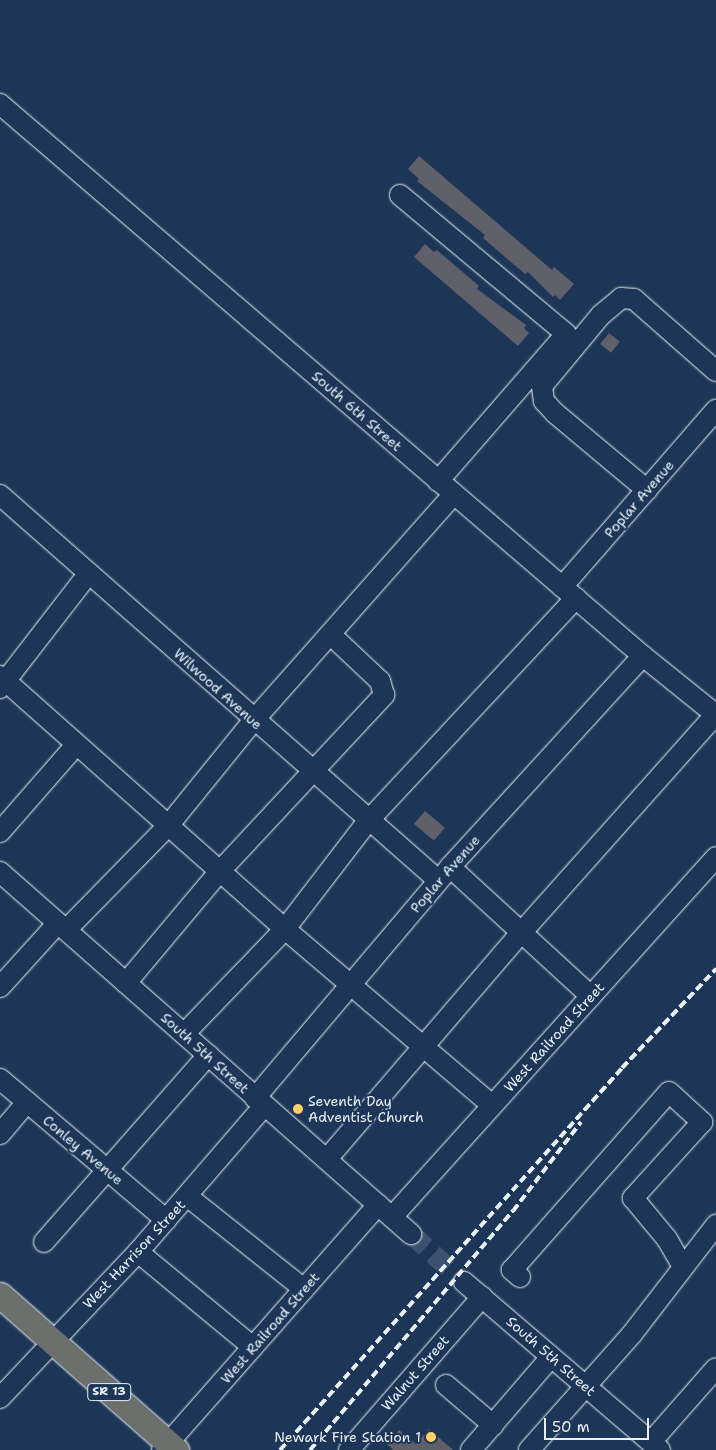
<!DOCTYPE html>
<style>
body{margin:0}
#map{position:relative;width:716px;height:1450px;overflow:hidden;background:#1d3557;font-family:"Shantell Sans",sans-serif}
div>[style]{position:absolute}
.building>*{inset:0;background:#60606a;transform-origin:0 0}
.minor-tunnel>*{height:20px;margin-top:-10px;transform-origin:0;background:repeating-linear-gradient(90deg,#3b516f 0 20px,transparent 0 30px)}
.roads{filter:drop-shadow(0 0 1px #e8f1f8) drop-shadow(0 0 1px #e8f1f8)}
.minor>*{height:20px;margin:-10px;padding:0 10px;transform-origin:10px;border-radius:10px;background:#1d3557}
.major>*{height:25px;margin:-12.5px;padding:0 12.5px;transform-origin:12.5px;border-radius:12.5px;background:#6b706d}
.rail>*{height:4px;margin-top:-2px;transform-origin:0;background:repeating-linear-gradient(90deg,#e8f1f8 0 8px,transparent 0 12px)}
.dots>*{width:14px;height:14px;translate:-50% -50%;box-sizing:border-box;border:2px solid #1d3557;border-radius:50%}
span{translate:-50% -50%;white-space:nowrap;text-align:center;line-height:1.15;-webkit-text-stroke:4px #1d3557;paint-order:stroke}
.shield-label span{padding:1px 4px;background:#1d3557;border:1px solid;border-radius:4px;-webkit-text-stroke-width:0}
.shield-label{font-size:12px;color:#e8f1f8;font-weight:700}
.street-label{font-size:14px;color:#e8f1f8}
.poi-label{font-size:14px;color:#e8f1f8}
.left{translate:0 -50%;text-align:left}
.right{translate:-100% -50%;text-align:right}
.scale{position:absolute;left:544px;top:1418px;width:105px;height:22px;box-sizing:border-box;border:2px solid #e8f1f8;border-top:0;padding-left:6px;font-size:15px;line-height:18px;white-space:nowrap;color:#e8f1f8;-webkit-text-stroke:4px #1d3557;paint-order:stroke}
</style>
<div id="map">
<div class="building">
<div style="clip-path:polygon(419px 156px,552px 270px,554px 267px,574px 284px,560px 300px,555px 295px,553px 297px,528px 272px,525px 274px,483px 238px,485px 235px,417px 181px,419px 179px,408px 169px)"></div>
<div style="clip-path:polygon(425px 244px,434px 252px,437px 250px,479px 286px,477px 289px,526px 325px,524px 328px,529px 333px,518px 346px,414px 257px)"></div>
<div style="left:609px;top:333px;width:14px;height:14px;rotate:39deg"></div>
<div style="left:425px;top:811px;width:26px;height:17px;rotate:40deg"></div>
<div style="clip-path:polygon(429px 1429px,453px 1450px,393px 1450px,387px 1444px,399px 1430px,416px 1444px)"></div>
</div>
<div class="minor-tunnel">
<div style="left:411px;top:1234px;width:72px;rotate:42.2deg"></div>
</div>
<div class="roads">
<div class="minor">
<div style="left:0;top:104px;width:847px;rotate:40.65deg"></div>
<div style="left:643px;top:656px;width:94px;rotate:38.9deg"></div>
<div style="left:400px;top:195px;width:217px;rotate:39.9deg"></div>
<div style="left:566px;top:334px;width:195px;rotate:131deg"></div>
<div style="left:647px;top:490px;width:120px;rotate:-140.1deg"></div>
<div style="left:555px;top:413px;width:16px;rotate:-133deg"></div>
<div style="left:544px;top:401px;width:15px;rotate:-98deg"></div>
<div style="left:542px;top:386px;width:92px;rotate:-50.3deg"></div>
<div style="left:601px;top:315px;width:26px;rotate:-40deg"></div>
<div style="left:621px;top:298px;width:13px;rotate:4deg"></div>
<div style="left:634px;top:299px;width:109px;rotate:41.3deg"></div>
<div style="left:0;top:495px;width:583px;rotate:41.32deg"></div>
<div style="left:562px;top:587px;width:235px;rotate:-49deg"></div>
<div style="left:0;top:676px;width:381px;rotate:41.6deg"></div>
<div style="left:285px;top:929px;width:272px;rotate:40.4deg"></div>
<div style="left:0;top:688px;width:145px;rotate:-52.3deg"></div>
<div style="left:0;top:832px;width:116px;rotate:-48.9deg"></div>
<div style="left:450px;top:867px;width:191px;rotate:42.5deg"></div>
<div style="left:0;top:872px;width:548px;rotate:41.37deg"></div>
<div style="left:66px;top:930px;width:146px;rotate:-45.6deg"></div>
<div style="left:168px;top:826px;width:135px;rotate:-51deg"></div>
<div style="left:253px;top:721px;width:303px;rotate:-48.5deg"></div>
<div style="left:126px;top:983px;width:146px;rotate:-50deg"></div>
<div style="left:220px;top:871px;width:241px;rotate:-47deg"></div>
<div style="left:384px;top:695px;width:15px;rotate:-106deg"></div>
<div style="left:380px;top:681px;width:66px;rotate:-136.8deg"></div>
<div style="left:0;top:987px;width:86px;rotate:-47.8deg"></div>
<div style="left:184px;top:1034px;width:146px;rotate:-46.1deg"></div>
<div style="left:285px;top:929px;width:136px;rotate:-52.5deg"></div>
<div style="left:368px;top:821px;width:305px;rotate:-47deg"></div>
<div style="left:0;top:1079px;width:218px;rotate:40.3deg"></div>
<div style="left:255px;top:1098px;width:302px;rotate:-49.8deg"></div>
<div style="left:450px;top:867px;width:286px;rotate:-47.6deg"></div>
<div style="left:0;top:1134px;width:42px;rotate:-49.8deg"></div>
<div style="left:327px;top:1159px;width:296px;rotate:-49.4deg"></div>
<div style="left:520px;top:934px;width:295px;rotate:-48.3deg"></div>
<div style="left:187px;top:1196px;width:149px;rotate:38.5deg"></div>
<div style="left:392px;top:1217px;width:484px;rotate:-48deg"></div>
<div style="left:44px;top:1242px;width:249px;rotate:-48.7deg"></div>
<div style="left:138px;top:1252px;width:149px;rotate:39.6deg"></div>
<div style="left:520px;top:1277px;width:11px;rotate:-139deg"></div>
<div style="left:512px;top:1270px;width:237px;rotate:-48.6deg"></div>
<div style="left:669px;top:1092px;width:45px;rotate:42.3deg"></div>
<div style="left:702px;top:1122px;width:103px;rotate:132.2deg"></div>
<div style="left:633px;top:1198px;width:53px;rotate:50.3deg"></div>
<div style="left:667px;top:1239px;width:32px;rotate:60deg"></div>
<div style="left:464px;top:1282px;width:258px;rotate:40.6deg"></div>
<div style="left:446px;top:1385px;width:62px;rotate:40.4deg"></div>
<div style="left:0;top:1398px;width:201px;rotate:-46.6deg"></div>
<div style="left:138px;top:1252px;width:193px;rotate:-49.2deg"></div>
<div style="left:651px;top:1442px;width:98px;rotate:-48.7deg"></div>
<div style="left:162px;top:1450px;width:327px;rotate:-48.6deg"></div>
<div style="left:349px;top:1450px;width:203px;rotate:-49deg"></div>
<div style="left:471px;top:1450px;width:123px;rotate:-49.3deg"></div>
<div style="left:529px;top:1450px;width:155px;rotate:-48.4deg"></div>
<div style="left:632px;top:1334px;width:138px;rotate:-52.4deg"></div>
</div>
<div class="major">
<div style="left:0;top:1295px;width:235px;rotate:41.4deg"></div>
</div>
</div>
<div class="rail">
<div style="left:280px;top:1450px;width:513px;rotate:-48.16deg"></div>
<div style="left:622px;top:1068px;width:137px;rotate:-46.5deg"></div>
<div style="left:310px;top:1450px;width:314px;rotate:-49.7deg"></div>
<div style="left:513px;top:1211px;width:112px;rotate:-52.6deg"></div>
</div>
<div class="dots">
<div style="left:298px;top:1109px;background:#ffd166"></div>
<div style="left:431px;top:1437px;background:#ffd166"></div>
</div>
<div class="shield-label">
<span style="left:109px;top:1392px">SR 13</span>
</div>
<div class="street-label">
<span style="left:357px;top:411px;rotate:41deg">South 6th Street</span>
<span style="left:639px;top:499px;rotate:-49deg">Poplar Avenue</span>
<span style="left:218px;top:689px;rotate:42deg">Wilwood Avenue</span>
<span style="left:445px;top:874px;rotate:-49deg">Poplar Avenue</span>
<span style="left:554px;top:1037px;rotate:-48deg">West Railroad Street</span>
<span style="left:205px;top:1053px;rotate:42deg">South 5th Street</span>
<span style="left:83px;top:1150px;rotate:40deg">Conley Avenue</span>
<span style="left:134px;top:1254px;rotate:-47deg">West Harrison Street</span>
<span style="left:270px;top:1328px;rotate:-49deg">West Railroad Street</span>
<span style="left:551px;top:1356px;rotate:41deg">South 5th Street</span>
<span style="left:415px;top:1373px;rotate:-49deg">Walnut Street</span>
</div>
<div class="poi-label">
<span class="left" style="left:308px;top:1109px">Seventh Day<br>Adventist Church</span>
<span class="right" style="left:421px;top:1437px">Newark Fire Station 1</span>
</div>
<div class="scale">50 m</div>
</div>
